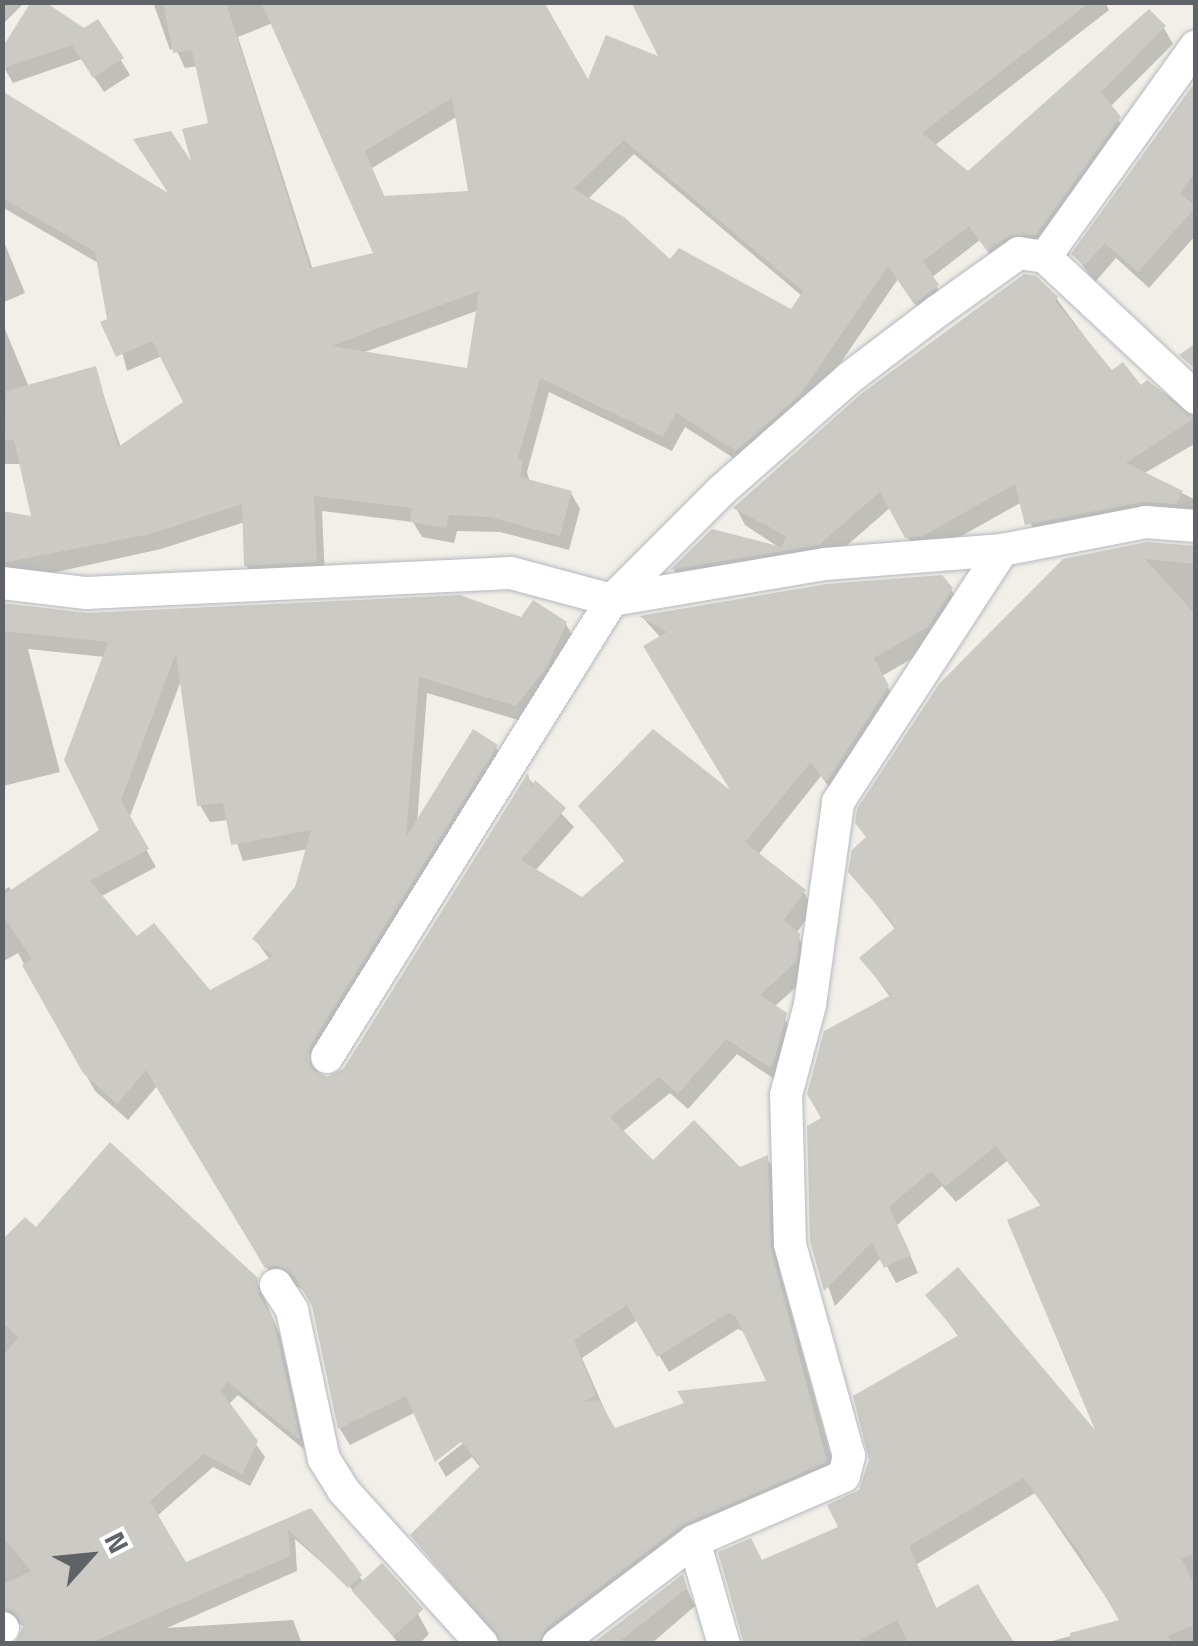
<!DOCTYPE html>
<style>
body{margin:0}
#map{position:relative;width:1198px;height:1646px;overflow:hidden;background:#f1efe8;font-family:"Titillium Web",sans-serif}
div>[style]{position:absolute}
.shadow>*{inset:0;background:#0003}
.building>*{inset:0;background:#cccac5;transform-origin:0 0}
.roads{filter:drop-shadow(0 0 2px #b5b8bc) drop-shadow(0 0 2px #b5b8bc)}
.street>*{height:32px;margin:-16px;padding:0 16px;transform-origin:16px;border-radius:16px;background:#fff}
span{translate:-50% -50%;white-space:nowrap;text-align:center;line-height:1.15;-webkit-text-stroke:8px #fff;paint-order:stroke}
.frame{position:absolute;inset:0;border:5px solid #5f6368;pointer-events:none}
.north{position:absolute;left:40px;top:1506px;width:100px;height:100px;-webkit-text-stroke:8px #fff;paint-order:stroke;rotate:63deg;font-size:28px;font-weight:700;line-height:40px;text-align:center;color:#5f6368}
.north::after{content:'';display:block;margin:auto;width:35px;height:45px;background:#5f6368;clip-path:polygon(50% 0,100% 100%,50% 72%,0 100%)}
</style>
<div id="map">
<div class="shadow">
<div style="clip-path:polygon(2px 2px,25px 2px,2px 25px)"></div>
<div style="clip-path:polygon(evenodd,153px 2px,534px 2px,588px 84px,663px 61px,637px 2px,1105px 2px,1109px 10px,934px 146px,968px 175px,1164px 28px,1173px 44px,1110px 107px,1128px 135px,1045px 251px,998px 266px,980px 240px,931px 278px,946px 302px,925px 318px,898px 279px,807px 412px,746px 466px,685px 427px,672px 451px,549px 392px,527px 472px,530px 482px,571px 493px,580px 509px,569px 550px,500px 532px,457px 531px,454px 543px,422px 537px,413px 522px,322px 511px,325px 577px,255px 581px,246px 565px,245px 522px,161px 549px,2px 584px,2px 514px,35px 519px,22px 464px,2px 464px,2px 322px,29px 387px,95px 369px,121px 448px,186px 403px,162px 356px,127px 371px,100px 264px,2px 207px,2px 94px,174px 200px,195px 173px,211px 125px,198px 66px,185px 68px,175px 47px,170px 50px,153px 2px,273px 23px,377px 255px,313px 270px,238px 37px,273px 23px,153px 2px,458px 116px,471px 193px,385px 198px,372px 168px,458px 116px,153px 2px,634px 154px,802px 296px,792px 312px,671px 262px,587px 200px,634px 154px,153px 2px,479px 310px,469px 371px,362px 353px,479px 310px)"></div>
<div style="clip-path:polygon(47px 7px,84px 31px,97px 22px,130px 75px,104px 92px,82px 59px,13px 83px,5px 69px)"></div>
<div style="clip-path:polygon(1196px 82px,1196px 235px,1149px 288px,1116px 258px,1095px 282px,1074px 254px)"></div>
<div style="clip-path:polygon(2px 237px,25px 293px,2px 303px)"></div>
<div style="clip-path:polygon(1056px 298px,1112px 373px,1196px 418px,1196px 443px,1143px 474px,1196px 500px,1196px 523px,1038px 541px,1022px 502px,933px 552px,917px 554px,891px 507px,829px 561px,683px 586px,674px 570px,712px 531px,783px 550px,745px 525px,736px 508px)"></div>
<div style="clip-path:polygon(1196px 547px,1196px 1644px,1041px 1644px,1123px 1622px,1035px 1493px,917px 1564px,937px 1610px,977px 1587px,1015px 1644px,747px 1644px,762px 1563px,841px 1528px,959px 1337px,928px 1295px,1101px 1441px,1042px 1207px,1007px 1161px,956px 1202px,942px 1186px,897px 1225px,918px 1273px,896px 1283px,882px 1257px,835px 1306px,812px 1241px,824px 1119px,891px 998px,862px 959px,896px 930px,851px 872px,868px 839px,1064px 561px)"></div>
<div style="clip-path:polygon(evenodd,951px 589px,961px 607px,937px 644px,882px 676px,897px 705px,837px 798px,821px 776px,758px 855px,804px 892px,813px 909px,796px 934px,808px 953px,804px 980px,774px 1007px,795px 1032px,780px 1083px,737px 1054px,688px 1109px,670px 1093px,622px 1132px,653px 1164px,739px 1170px,767px 1158px,776px 1174px,779px 1268px,836px 1474px,560px 1644px,503px 1644px,414px 1535px,481px 1468px,472px 1457px,446px 1477px,438px 1463px,472px 1436px,416px 1412px,350px 1445px,340px 1429px,314px 1306px,305px 1291px,287px 1281px,277px 1284px,158px 1085px,128px 1120px,95px 1091px,18px 953px,2px 962px,2px 891px,9px 887px,13px 893px,102px 831px,105px 657px,28px 649px,60px 772px,3px 786px,2px 792px,2px 606px,87px 615px,566px 624px,575px 641px,525px 722px,427px 693px,417px 824px,496px 747px,506px 764px,318px 1064px,318px 1075px,327px 1080px,346px 1069px,528px 778px,574px 827px,535px 871px,582px 900px,626px 863px,581px 806px,737px 799px,661px 638px,643px 618px,951px 589px,182px 678px,200px 805px,210px 822px,229px 820px,243px 861px,308px 849px,297px 888px,255px 939px,270px 960px,209px 994px,136px 939px,100px 897px,156px 867px,129px 819px,182px 678px,951px 589px,638px 1320px,669px 1372px,738px 1329px,746px 1333px,770px 1383px,614px 1431px,582px 1358px,638px 1320px)"></div>
<div style="clip-path:polygon(36px 1230px,256px 1279px,280px 1335px,305px 1450px,238px 1395px,228px 1405px,265px 1457px,250px 1486px,213px 1467px,156px 1517px,185px 1565px,310px 1511px,365px 1584px,418px 1614px,429px 1634px,419px 1644px,399px 1644px,361px 1597px,295px 1539px,297px 1571px,167px 1628px,293px 1620px,302px 1644px,16px 1644px,24px 1625px,10px 1623px,2px 1609px,2px 1243px)"></div>
<div style="clip-path:polygon(682px 1578px,695px 1606px,651px 1644px,596px 1644px)"></div>
</div>
<div class="building">
<div style="clip-path:polygon(31px 2px,45px 2px,84px 28px,98px 19px,124px 58px,93px 78px,72px 45px,2px 68px,2px 48px)"></div>
<div style="clip-path:polygon(evenodd,163px 2px,226px 2px,310px 268px,373px 253px,261px 2px,544px 2px,588px 79px,606px 35px,658px 56px,631px 2px,1090px 2px,922px 133px,968px 171px,1149px 9px,1166px 26px,1101px 92px,1121px 117px,1036px 235px,1009px 236px,987px 251px,969px 226px,923px 261px,939px 285px,914px 304px,888px 266px,799px 396px,736px 451px,676px 413px,663px 437px,540px 378px,518px 459px,523px 461px,520px 477px,572px 491px,560px 536px,490px 517px,449px 515px,446px 528px,410px 522px,412px 508px,314px 496px,317px 562px,244px 566px,242px 504px,151px 534px,2px 563px,2px 511px,31px 516px,14px 440px,5px 440px,6px 391px,96px 366px,118px 447px,183px 402px,152px 341px,116px 357px,100px 322px,107px 319px,95px 252px,2px 198px,2px 91px,168px 193px,133px 139px,171px 131px,191px 161px,182px 129px,208px 123px,192px 50px,173px 53px,163px 2px,452px 98px,468px 191px,384px 196px,365px 151px,452px 98px,163px 2px,624px 140px,803px 291px,791px 309px,679px 248px,670px 259px,624px 217px,573px 189px,624px 140px,163px 2px,479px 291px,467px 368px,331px 346px,479px 291px)"></div>
<div style="clip-path:polygon(1196px 81px,1196px 171px,1180px 193px,1196px 207px,1138px 272px,1105px 243px,1084px 266px,1071px 254px)"></div>
<div style="clip-path:polygon(1024px 274px,1036px 276px,1058px 297px,1055px 301px,1112px 370px,1123px 362px,1141px 385px,1147px 380px,1196px 417px,1126px 463px,1183px 491px,1176px 504px,1143px 502px,1025px 525px,1015px 484px,923px 536px,905px 538px,880px 492px,819px 545px,670px 570px,712px 529px,782px 547px,786px 536px,733px 508px,861px 394px)"></div>
<div style="clip-path:polygon(1196px 343px,1196px 370px,1179px 355px)"></div>
<div style="clip-path:polygon(1147px 542px,1196px 546px,1196px 564px,1145px 559px,1196px 615px,1196px 1552px,1182px 1559px,1196px 1590px,1196px 1624px,1168px 1636px,1173px 1644px,1071px 1644px,1070px 1633px,1119px 1620px,1080px 1553px,1023px 1478px,909px 1546px,936px 1608px,978px 1584px,1013px 1644px,909px 1644px,897px 1620px,853px 1644px,744px 1644px,718px 1552px,751px 1538px,762px 1560px,838px 1527px,827px 1505px,859px 1490px,869px 1460px,853px 1396px,959px 1335px,925px 1295px,958px 1267px,1095px 1430px,1007px 1220px,1041px 1205px,996px 1146px,945px 1187px,931px 1171px,889px 1207px,911px 1255px,884px 1268px,872px 1242px,824px 1291px,810px 1241px,807px 1126px,821px 1118px,807px 1094px,824px 1031px,891px 995px,859px 958px,896px 927px,848px 872px,852px 850px,866px 837px,855px 823px,857px 809px,939px 684px,1063px 559px)"></div>
<div style="clip-path:polygon(evenodd,942px 575px,953px 588px,928px 627px,874px 658px,889px 686px,826px 783px,811px 762px,745px 842px,806px 890px,784px 920px,800px 934px,796px 962px,760px 995px,787px 1013px,774px 1061px,770px 1068px,726px 1039px,678px 1094px,659px 1077px,610px 1117px,653px 1160px,694px 1120px,740px 1167px,768px 1155px,771px 1249px,827px 1462px,682px 1525px,546px 1628px,538px 1644px,502px 1644px,410px 1535px,481px 1465px,461px 1442px,435px 1462px,406px 1396px,338px 1429px,312px 1306px,293px 1274px,276px 1265px,265px 1268px,146px 1070px,117px 1104px,83px 1073px,22px 965px,32px 959px,2px 914px,2px 896px,99px 830px,64px 760px,108px 642px,2px 631px,2px 603px,87px 613px,460px 595px,521px 617px,533px 600px,567px 622px,547px 667px,516px 706px,419px 677px,406px 837px,473px 729px,498px 745px,310px 1046px,310px 1067px,327px 1077px,344px 1068px,528px 773px,531px 788px,535px 780px,566px 808px,521px 860px,582px 897px,625px 860px,578px 806px,653px 729px,730px 790px,643px 646px,667px 632px,639px 616px,827px 584px,942px 575px,176px 653px,197px 806px,223px 803px,231px 845px,311px 830px,295px 887px,252px 939px,273px 956px,210px 990px,154px 923px,137px 936px,90px 881px,149px 849px,121px 800px,176px 653px,942px 575px,627px 1305px,657px 1357px,728px 1313px,736px 1317px,766px 1381px,677px 1391px,684px 1403px,615px 1428px,599px 1400px,583px 1402px,596px 1395px,574px 1340px,627px 1305px)"></div>
<div style="clip-path:polygon(110px 1142px,258px 1278px,259px 1295px,273px 1318px,300px 1440px,228px 1382px,220px 1390px,258px 1441px,242px 1474px,204px 1454px,150px 1501px,172px 1539px,186px 1562px,311px 1508px,362px 1575px,348px 1588px,288px 1529px,290px 1556px,88px 1644px,15px 1644px,23px 1627px,14px 1611px,2px 1608px,2px 1585px,31px 1571px,2px 1536px,2px 1356px,19px 1338px,2px 1322px,2px 1240px,25px 1217px,36px 1227px)"></div>
<div style="left:382px;top:1563px;width:62px;height:41px;rotate:48deg"></div>
<div style="clip-path:polygon(683px 1574px,687px 1588px,616px 1644px,592px 1644px)"></div>
</div>
<div class="roads">
<div class="street">
<div style="left:1045px;top:257px;width:259px;rotate:-54.4deg"></div>
<div style="left:2px;top:583px;width:85px;rotate:6.8deg"></div>
<div style="left:86px;top:593px;width:425px;rotate:-2.7deg"></div>
<div style="left:511px;top:573px;width:105px;rotate:15deg"></div>
<div style="left:612px;top:600px;width:216px;rotate:-9.6deg"></div>
<div style="left:825px;top:564px;width:178px;rotate:-4.5deg"></div>
<div style="left:1002px;top:550px;width:147px;rotate:-11deg"></div>
<div style="left:1146px;top:522px;width:50px;rotate:4.6deg"></div>
<div style="left:327px;top:1057px;width:539px;rotate:-58.05deg"></div>
<div style="left:612px;top:600px;width:154px;rotate:-45deg"></div>
<div style="left:721px;top:491px;width:169px;rotate:-41.4deg"></div>
<div style="left:848px;top:379px;width:114px;rotate:-37.2deg"></div>
<div style="left:939px;top:310px;width:98px;rotate:-35.5deg"></div>
<div style="left:1019px;top:253px;width:26px;rotate:9deg"></div>
<div style="left:1045px;top:257px;width:207px;rotate:43deg"></div>
<div style="left:276px;top:1285px;width:30px;rotate:57deg"></div>
<div style="left:292px;top:1310px;width:152px;rotate:77.9deg"></div>
<div style="left:324px;top:1459px;width:36px;rotate:58deg"></div>
<div style="left:343px;top:1490px;width:207px;rotate:47.9deg"></div>
<div style="left:694px;top:1541px;width:107px;rotate:73.8deg"></div>
<div style="left:2px;top:1628px;width:1px"></div>
<div style="left:558px;top:1644px;width:171px;rotate:-37.1deg"></div>
<div style="left:694px;top:1541px;width:163px;rotate:-23.4deg"></div>
<div style="left:844px;top:1476px;width:21px;rotate:-76deg"></div>
<div style="left:849px;top:1456px;width:220px;rotate:-105.6deg"></div>
<div style="left:790px;top:1244px;width:149px;rotate:-91.5deg"></div>
<div style="left:786px;top:1095px;width:93px;rotate:-75.1deg"></div>
<div style="left:810px;top:1005px;width:205px;rotate:-82.1deg"></div>
<div style="left:838px;top:802px;width:301px;rotate:-56.9deg"></div>
</div>
</div>
<div class="frame"></div>
<div class="north">N</div>
</div>
